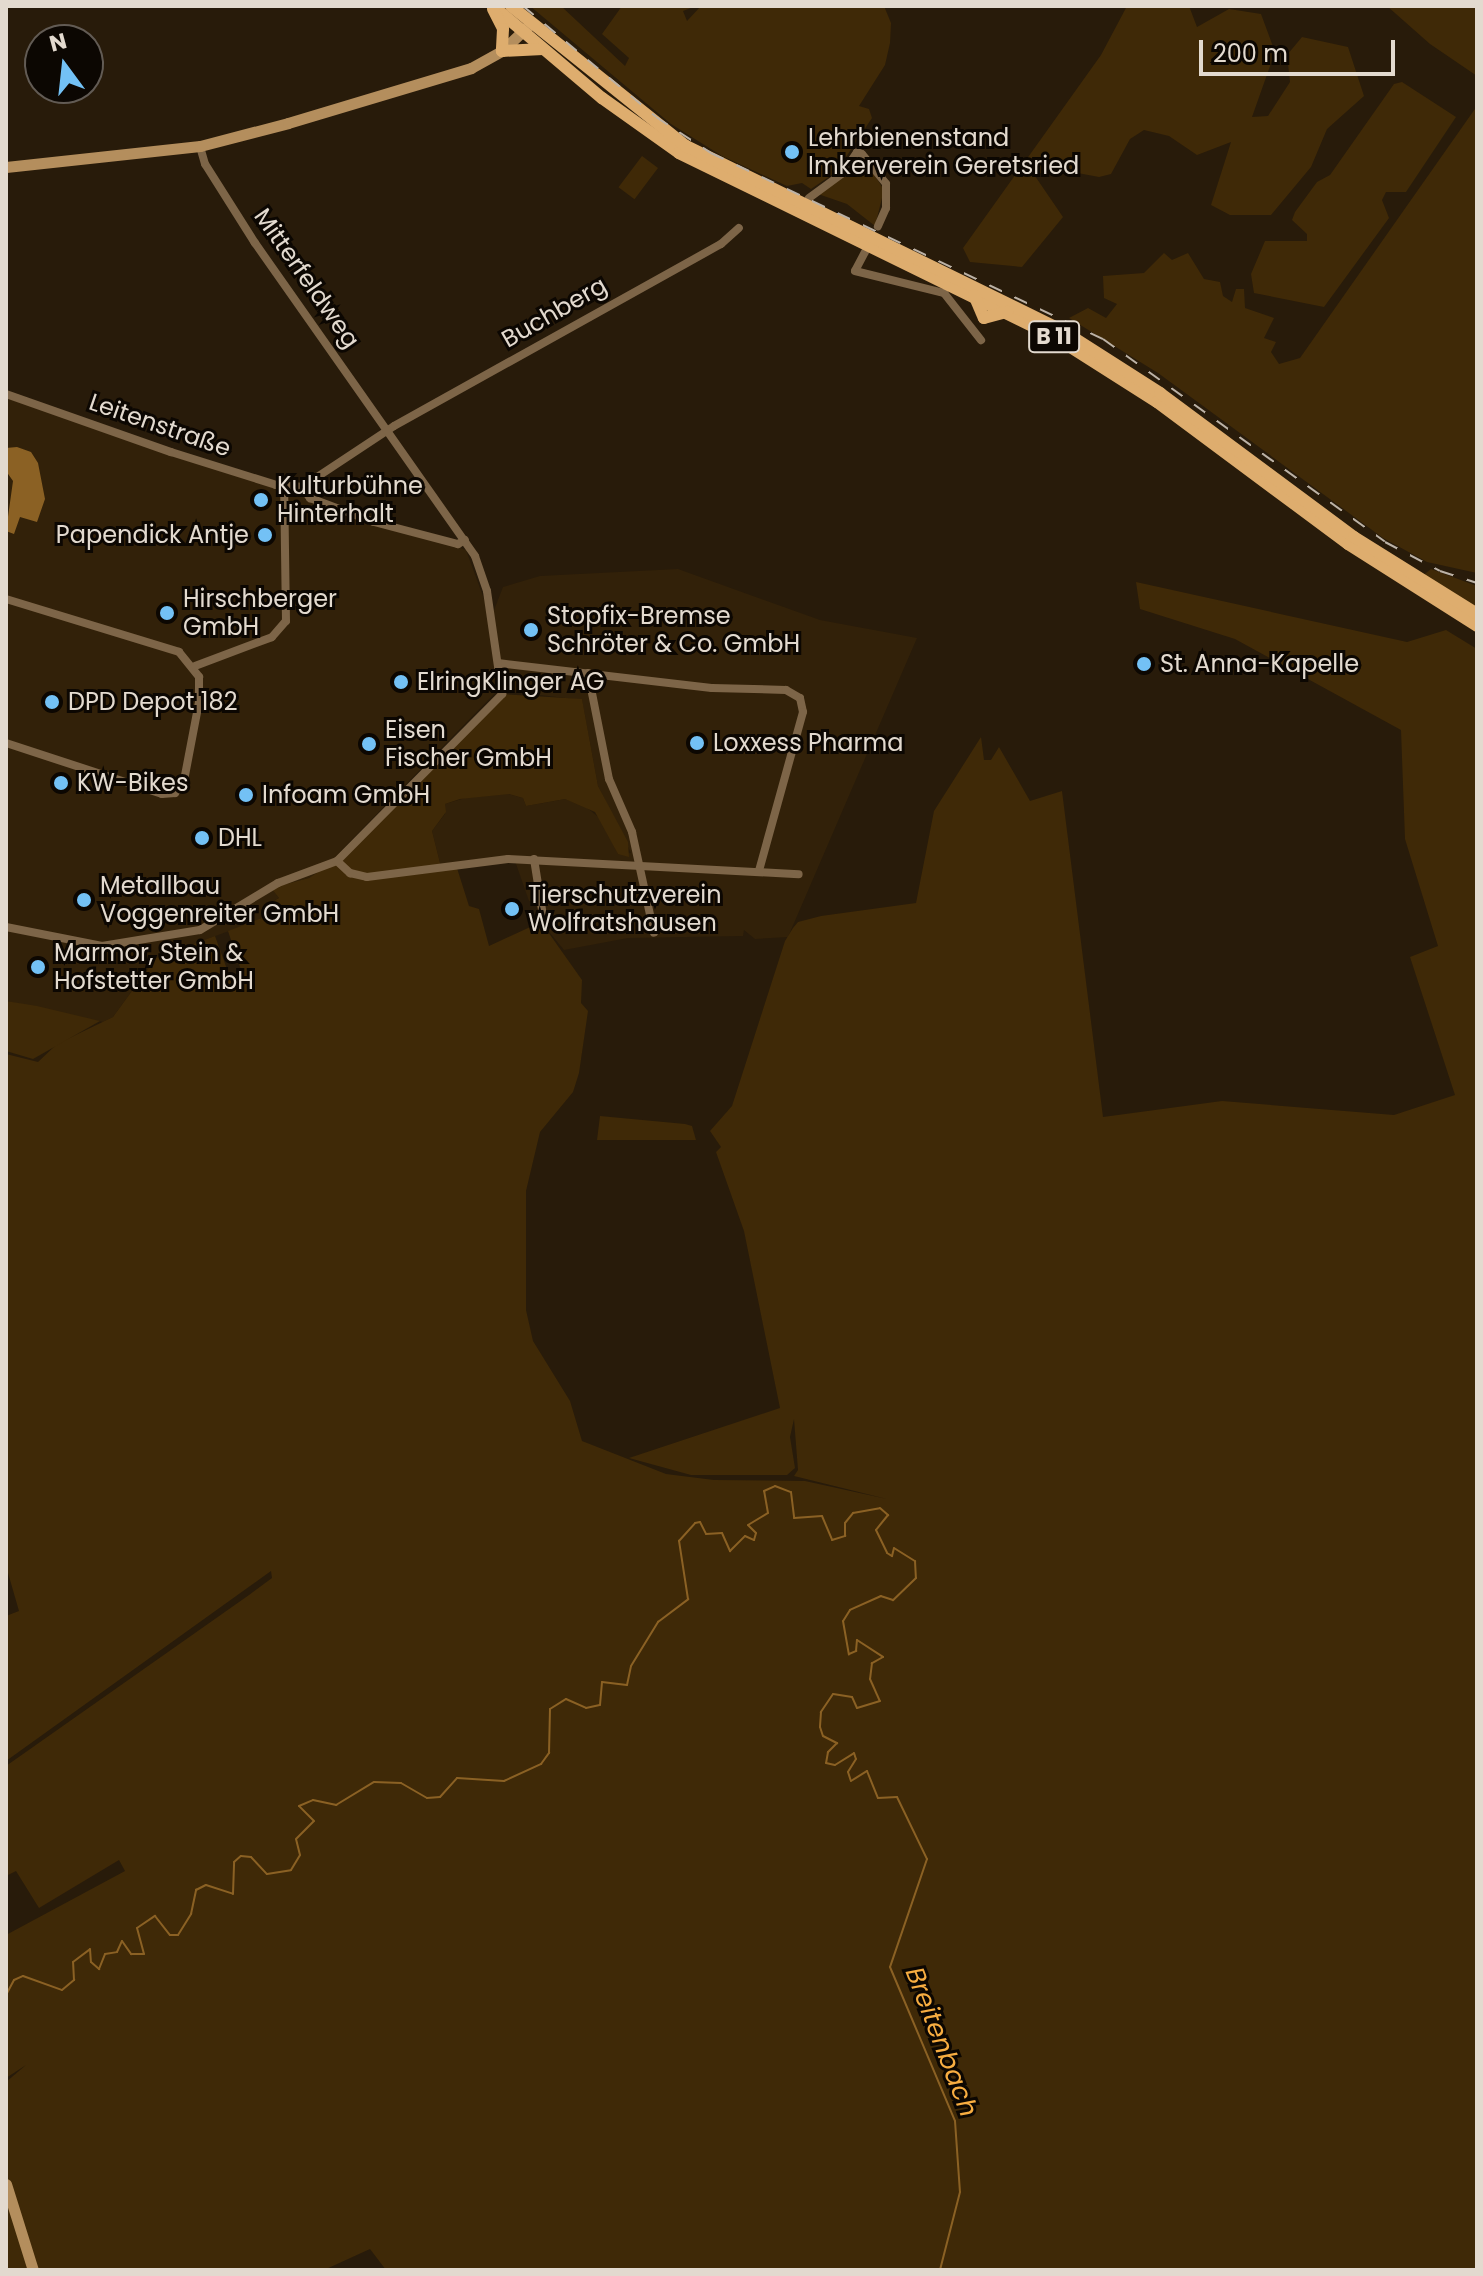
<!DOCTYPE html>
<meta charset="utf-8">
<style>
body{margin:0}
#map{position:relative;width:1483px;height:2276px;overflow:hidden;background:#281b0a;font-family:Poppins,sans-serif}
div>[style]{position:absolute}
.built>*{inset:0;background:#322109}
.green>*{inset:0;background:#3f2907;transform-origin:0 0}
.water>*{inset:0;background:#8b6124}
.stream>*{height:2px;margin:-1px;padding:0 1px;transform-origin:1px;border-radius:1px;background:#8b6124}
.street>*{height:8px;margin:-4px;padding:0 4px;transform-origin:4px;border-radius:4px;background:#7d6548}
.secondary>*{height:11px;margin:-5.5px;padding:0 5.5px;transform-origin:5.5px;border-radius:5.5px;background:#b48e5d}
.primary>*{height:12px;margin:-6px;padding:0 6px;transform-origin:6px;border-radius:6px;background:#dead6e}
.rail>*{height:2px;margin-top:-1px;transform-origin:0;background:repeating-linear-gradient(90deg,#bcb2a6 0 14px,transparent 0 28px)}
.dots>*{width:22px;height:22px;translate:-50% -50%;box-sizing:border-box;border:4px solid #0c0702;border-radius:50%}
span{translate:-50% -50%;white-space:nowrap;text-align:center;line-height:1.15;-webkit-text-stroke:6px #0c0702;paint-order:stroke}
.shield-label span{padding:2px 6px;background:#0c0702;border:2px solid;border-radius:6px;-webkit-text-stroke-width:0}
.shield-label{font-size:22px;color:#e3dacf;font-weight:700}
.poi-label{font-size:24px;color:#e3dacf}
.left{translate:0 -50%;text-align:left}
.right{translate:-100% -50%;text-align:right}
.street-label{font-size:24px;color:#e3dacf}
.water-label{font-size:26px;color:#f7ad41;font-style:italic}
.frame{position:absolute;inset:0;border:8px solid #e3dacf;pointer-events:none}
.north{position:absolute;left:24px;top:24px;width:80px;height:80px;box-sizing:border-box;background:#0c0702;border:2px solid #625b54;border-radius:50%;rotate:345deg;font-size:22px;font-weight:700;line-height:32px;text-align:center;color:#e3dacf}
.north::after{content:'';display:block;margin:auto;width:28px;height:36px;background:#73c1f5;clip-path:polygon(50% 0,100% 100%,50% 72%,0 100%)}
.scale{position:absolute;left:1199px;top:40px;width:196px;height:36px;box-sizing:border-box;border:4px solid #e3dacf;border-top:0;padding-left:10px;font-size:24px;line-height:28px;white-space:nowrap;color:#e3dacf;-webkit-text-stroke:6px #0c0702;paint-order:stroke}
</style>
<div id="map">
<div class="built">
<div style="clip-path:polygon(6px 391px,466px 550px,491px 618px,503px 587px,540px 576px,678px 569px,820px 620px,917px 638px,788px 937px,755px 939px,744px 930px,743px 936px,628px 938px,564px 950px,541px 922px,535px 901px,529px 901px,515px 861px,441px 867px,432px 831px,445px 814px,445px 804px,482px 793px,509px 794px,523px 798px,526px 806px,565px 799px,585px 806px,603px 821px,618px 854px,631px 853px,598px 786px,582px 700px,498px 690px,324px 868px,309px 878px,271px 888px,279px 898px,267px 905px,267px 917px,156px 958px,113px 1017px,103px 1022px,6px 1001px)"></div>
</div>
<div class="green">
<div style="clip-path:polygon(530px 6px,561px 6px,625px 66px,629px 58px,602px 34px,622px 6px,696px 6px,683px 11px,687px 21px,701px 6px,884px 6px,891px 23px,890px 43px,885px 65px,859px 106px,869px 109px,872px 118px,836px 172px,811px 189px,802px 183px,787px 186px,722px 156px,671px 124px)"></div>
<div style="clip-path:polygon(1127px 6px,1189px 6px,1197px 27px,1229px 9px,1261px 14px,1275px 52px,1252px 117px,1268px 116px,1290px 82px,1287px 55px,1302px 37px,1348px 47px,1364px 96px,1327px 129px,1311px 167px,1271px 215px,1230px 215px,1211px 205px,1231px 142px,1197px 155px,1169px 136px,1144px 130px,1130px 139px,1111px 174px,1099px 177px,1051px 168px,1035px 176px,1063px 217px,1022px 267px,970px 262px,963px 248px,1101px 55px)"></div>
<div style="clip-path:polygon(1387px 6px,1477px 6px,1477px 76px,1430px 44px)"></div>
<div style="clip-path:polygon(1402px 82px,1456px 117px,1406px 192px,1386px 192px,1382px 200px,1389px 218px,1324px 307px,1254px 293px,1251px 274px,1265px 241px,1307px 241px,1307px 234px,1292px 220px,1295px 212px,1317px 182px,1330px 175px,1394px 84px)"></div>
<div style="clip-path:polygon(1477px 106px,1477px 573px,1427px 562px,1383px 538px,1158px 373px,1069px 318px,1088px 308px,1106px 318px,1117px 304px,1104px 298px,1103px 276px,1144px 273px,1164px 253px,1172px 260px,1188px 253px,1204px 279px,1220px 282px,1223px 296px,1232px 302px,1236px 289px,1244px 289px,1245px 308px,1274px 318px,1264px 338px,1276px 342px,1271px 352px,1279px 364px,1300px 358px)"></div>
<div style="left:642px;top:156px;width:20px;height:39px;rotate:37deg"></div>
<div style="clip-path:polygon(855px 159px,869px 166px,884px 190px,875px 226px,847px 204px,818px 194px)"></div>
<div style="clip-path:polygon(1431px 569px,1477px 586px,1477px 611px,1421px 577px)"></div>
<div style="clip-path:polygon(1136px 582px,1407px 642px,1446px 630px,1477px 649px,1477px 2270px,386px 2270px,370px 2249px,324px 2270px,36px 2270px,6px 2176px,6px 2082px,26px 2065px,6px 2078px,6px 1935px,125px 1871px,119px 1860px,39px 1908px,16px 1871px,6px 1876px,6px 1766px,249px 1595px,272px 1578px,271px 1571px,6px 1761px,6px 1616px,19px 1611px,6px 1566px,6px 1054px,38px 1062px,57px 1044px,113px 1017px,156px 958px,215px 936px,232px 983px,244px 979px,228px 931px,270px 915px,267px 905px,279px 898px,271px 888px,309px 878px,324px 868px,502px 694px,582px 699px,598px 786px,628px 842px,629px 857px,618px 854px,595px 812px,565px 799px,526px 806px,523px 798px,509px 794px,460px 799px,445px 804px,446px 812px,432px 831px,441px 867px,456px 865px,469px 906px,479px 909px,489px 946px,541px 922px,582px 980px,581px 1003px,588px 1011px,579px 1073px,573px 1092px,540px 1132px,526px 1191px,526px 1310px,533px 1341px,570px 1401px,582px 1441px,666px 1474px,714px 1480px,805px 1481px,887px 1499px,794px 1476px,798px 1470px,794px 1419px,790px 1437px,795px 1468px,787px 1475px,691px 1475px,629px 1458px,780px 1408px,744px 1231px,716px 1152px,721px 1147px,710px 1131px,732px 1106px,785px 941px,793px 928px,798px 922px,821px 916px,916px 903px,934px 811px,981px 737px,984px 760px,991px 760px,999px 747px,1030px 801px,1062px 791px,1103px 1117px,1222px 1101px,1394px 1115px,1455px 1095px,1410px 957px,1438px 946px,1405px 839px,1401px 730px,1235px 639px,1140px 609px)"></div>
<div style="clip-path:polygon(6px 1001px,37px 1006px,100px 1021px,33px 1059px,6px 1051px)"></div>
<div style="clip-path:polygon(600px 1116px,685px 1124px,692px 1126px,696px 1140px,597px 1140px)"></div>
<div style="clip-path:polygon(6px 2195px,30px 2270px,6px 2270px)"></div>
</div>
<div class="water">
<div style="clip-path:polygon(17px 447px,31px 452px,38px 463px,45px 499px,37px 522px,20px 517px,14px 534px,6px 531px,13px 481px,6px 471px,6px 448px)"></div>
</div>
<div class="stream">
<div style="left:6px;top:1995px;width:17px;rotate:-62deg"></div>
<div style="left:14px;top:1980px;width:10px;rotate:-24deg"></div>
<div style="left:23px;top:1976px;width:41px;rotate:19.7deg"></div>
<div style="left:62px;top:1990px;width:16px;rotate:-40deg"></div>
<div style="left:74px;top:1980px;width:18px;rotate:-93deg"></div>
<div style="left:73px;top:1962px;width:21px;rotate:-37deg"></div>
<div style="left:90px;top:1949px;width:13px;rotate:86deg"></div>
<div style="left:91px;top:1962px;width:11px;rotate:41deg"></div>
<div style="left:99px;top:1969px;width:16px;rotate:-68deg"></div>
<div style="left:105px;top:1954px;width:12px;rotate:-9deg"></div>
<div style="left:117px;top:1952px;width:12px;rotate:-66deg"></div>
<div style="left:122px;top:1941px;width:16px;rotate:55deg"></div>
<div style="left:131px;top:1954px;width:13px"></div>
<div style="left:144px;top:1954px;width:27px;rotate:-105deg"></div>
<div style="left:137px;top:1928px;width:22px;rotate:-34deg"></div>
<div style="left:155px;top:1916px;width:24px;rotate:52deg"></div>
<div style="left:170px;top:1935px;width:8px"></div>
<div style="left:178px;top:1935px;width:25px;rotate:-58deg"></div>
<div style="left:191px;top:1914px;width:25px;rotate:-78deg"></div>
<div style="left:196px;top:1890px;width:11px;rotate:-27deg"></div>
<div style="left:206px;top:1885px;width:28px;rotate:18deg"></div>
<div style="left:233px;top:1894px;width:32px;rotate:-88deg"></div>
<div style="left:234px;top:1862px;width:9px;rotate:-41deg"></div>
<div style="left:241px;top:1856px;width:10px;rotate:6deg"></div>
<div style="left:251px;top:1857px;width:23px;rotate:47deg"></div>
<div style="left:267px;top:1874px;width:24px;rotate:-9deg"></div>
<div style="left:291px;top:1870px;width:17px;rotate:-59deg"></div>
<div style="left:300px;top:1855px;width:16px;rotate:-104deg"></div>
<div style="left:296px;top:1839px;width:25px;rotate:-45deg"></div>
<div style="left:314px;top:1821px;width:21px;rotate:-135deg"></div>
<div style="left:299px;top:1806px;width:15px;rotate:-23deg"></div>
<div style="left:313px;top:1800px;width:24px;rotate:12deg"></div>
<div style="left:336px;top:1805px;width:44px;rotate:-31.2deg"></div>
<div style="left:374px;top:1782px;width:27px;rotate:2deg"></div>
<div style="left:401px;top:1783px;width:30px;rotate:30deg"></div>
<div style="left:427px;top:1798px;width:13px;rotate:-4deg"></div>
<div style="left:440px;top:1797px;width:25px;rotate:-48deg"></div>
<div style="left:457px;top:1778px;width:47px;rotate:3.7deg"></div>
<div style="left:504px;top:1781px;width:41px;rotate:-24.7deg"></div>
<div style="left:541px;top:1764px;width:14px;rotate:-54deg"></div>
<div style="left:549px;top:1753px;width:44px;rotate:-88.7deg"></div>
<div style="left:550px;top:1709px;width:19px;rotate:-32deg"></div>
<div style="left:566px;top:1699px;width:22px;rotate:24deg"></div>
<div style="left:586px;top:1708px;width:14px;rotate:-12deg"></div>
<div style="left:600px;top:1705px;width:23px;rotate:-85deg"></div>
<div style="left:602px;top:1682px;width:25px;rotate:7deg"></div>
<div style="left:627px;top:1685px;width:19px;rotate:-78deg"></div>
<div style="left:631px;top:1666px;width:52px;rotate:-58.5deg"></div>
<div style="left:658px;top:1622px;width:38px;rotate:-37deg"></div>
<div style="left:688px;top:1599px;width:59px;rotate:-98.8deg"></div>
<div style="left:679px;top:1541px;width:24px;rotate:-48deg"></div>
<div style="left:695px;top:1523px;width:5px;rotate:-11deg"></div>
<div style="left:700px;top:1522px;width:13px;rotate:63deg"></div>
<div style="left:706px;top:1534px;width:16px;rotate:-4deg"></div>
<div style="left:722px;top:1533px;width:20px;rotate:66deg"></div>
<div style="left:730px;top:1551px;width:21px;rotate:-45deg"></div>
<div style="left:745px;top:1536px;width:10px;rotate:24deg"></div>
<div style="left:754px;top:1540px;width:7px;rotate:-74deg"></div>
<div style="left:756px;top:1533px;width:11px;rotate:-135deg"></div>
<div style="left:748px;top:1525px;width:23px;rotate:-31deg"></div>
<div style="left:768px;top:1513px;width:22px;rotate:-100deg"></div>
<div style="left:764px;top:1491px;width:12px;rotate:-24deg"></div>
<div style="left:775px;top:1486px;width:17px;rotate:21deg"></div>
<div style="left:791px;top:1492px;width:26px;rotate:83deg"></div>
<div style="left:794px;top:1518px;width:28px;rotate:-4deg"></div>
<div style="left:822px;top:1516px;width:26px;rotate:67deg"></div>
<div style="left:832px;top:1540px;width:14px;rotate:-17deg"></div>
<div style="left:845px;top:1536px;width:13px;rotate:-90deg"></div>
<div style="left:845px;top:1523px;width:13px;rotate:-51deg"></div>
<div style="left:853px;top:1513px;width:27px;rotate:-10deg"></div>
<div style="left:880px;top:1508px;width:11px;rotate:41deg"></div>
<div style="left:888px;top:1515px;width:19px;rotate:129deg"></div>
<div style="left:876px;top:1530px;width:25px;rotate:64deg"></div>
<div style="left:887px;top:1553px;width:6px;rotate:31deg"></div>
<div style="left:892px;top:1556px;width:8px;rotate:-76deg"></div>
<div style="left:894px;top:1548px;width:25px;rotate:32deg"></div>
<div style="left:915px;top:1561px;width:17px;rotate:87deg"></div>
<div style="left:916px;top:1578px;width:32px;rotate:136deg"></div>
<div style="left:893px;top:1600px;width:13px;rotate:-162deg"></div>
<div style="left:881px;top:1596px;width:34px;rotate:156deg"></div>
<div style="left:850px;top:1610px;width:13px;rotate:122deg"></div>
<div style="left:843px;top:1621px;width:34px;rotate:80deg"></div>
<div style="left:849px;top:1654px;width:8px;rotate:-23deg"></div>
<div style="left:856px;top:1651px;width:11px;rotate:-85deg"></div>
<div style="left:857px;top:1640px;width:31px;rotate:33deg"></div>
<div style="left:883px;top:1657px;width:13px;rotate:151deg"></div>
<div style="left:872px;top:1663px;width:16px;rotate:97deg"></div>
<div style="left:870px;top:1679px;width:24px;rotate:66deg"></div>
<div style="left:880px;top:1701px;width:24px;rotate:163deg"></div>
<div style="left:857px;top:1708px;width:12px;rotate:-114deg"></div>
<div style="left:852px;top:1697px;width:19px;rotate:-171deg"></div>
<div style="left:833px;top:1694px;width:22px;rotate:124deg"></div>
<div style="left:821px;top:1712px;width:15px;rotate:94deg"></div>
<div style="left:820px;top:1727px;width:9px;rotate:72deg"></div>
<div style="left:823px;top:1736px;width:16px;rotate:27deg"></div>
<div style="left:837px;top:1743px;width:13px;rotate:135deg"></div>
<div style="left:828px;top:1752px;width:11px;rotate:100deg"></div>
<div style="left:826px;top:1763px;width:9px;rotate:13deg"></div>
<div style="left:835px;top:1765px;width:22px;rotate:-32deg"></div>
<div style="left:854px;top:1753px;width:6px;rotate:72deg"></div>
<div style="left:856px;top:1759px;width:15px;rotate:122deg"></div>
<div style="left:848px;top:1772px;width:9px;rotate:72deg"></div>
<div style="left:851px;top:1781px;width:19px;rotate:-32deg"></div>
<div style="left:867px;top:1771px;width:29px;rotate:68deg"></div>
<div style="left:878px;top:1798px;width:19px;rotate:-3deg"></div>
<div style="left:897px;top:1797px;width:69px;rotate:64.2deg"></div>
<div style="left:927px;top:1859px;width:114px;rotate:108.9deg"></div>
<div style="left:890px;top:1967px;width:167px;rotate:67.1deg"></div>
<div style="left:955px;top:2121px;width:71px;rotate:86deg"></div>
<div style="left:960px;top:2192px;width:81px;rotate:104.4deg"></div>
</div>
<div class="street">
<div style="left:809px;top:198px;width:42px;rotate:-36.3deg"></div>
<div style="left:843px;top:173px;width:25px;rotate:-56deg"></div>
<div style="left:857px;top:152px;width:5px;rotate:22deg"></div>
<div style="left:862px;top:154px;width:38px;rotate:51deg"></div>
<div style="left:886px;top:184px;width:24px;rotate:90deg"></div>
<div style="left:886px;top:208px;width:20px;rotate:114deg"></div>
<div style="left:865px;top:252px;width:21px;rotate:118deg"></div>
<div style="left:855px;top:271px;width:92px;rotate:13.9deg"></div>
<div style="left:944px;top:293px;width:60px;rotate:51.8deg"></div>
<div style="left:6px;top:394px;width:175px;rotate:19.4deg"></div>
<div style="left:171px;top:452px;width:110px;rotate:17.4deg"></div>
<div style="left:276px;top:485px;width:26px;rotate:4deg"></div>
<div style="left:302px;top:487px;width:110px;rotate:-33.5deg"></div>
<div style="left:394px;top:426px;width:374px;rotate:-29.1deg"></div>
<div style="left:721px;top:244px;width:24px;rotate:-42deg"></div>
<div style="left:302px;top:487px;width:14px;rotate:54deg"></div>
<div style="left:310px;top:498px;width:68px;rotate:20.6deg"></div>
<div style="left:374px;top:522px;width:87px;rotate:14.7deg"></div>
<div style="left:458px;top:544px;width:8px;rotate:-30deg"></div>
<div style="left:6px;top:599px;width:181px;rotate:17deg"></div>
<div style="left:179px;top:652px;width:32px;rotate:51deg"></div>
<div style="left:199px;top:677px;width:25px;rotate:90deg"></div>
<div style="left:199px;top:702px;width:80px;rotate:100.8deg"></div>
<div style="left:184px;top:781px;width:15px;rotate:127deg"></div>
<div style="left:175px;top:793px;width:13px;rotate:176deg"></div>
<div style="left:162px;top:794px;width:164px;rotate:-161.9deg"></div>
<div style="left:498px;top:663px;width:215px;rotate:6.7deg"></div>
<div style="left:712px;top:688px;width:74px;rotate:1.5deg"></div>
<div style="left:786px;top:690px;width:16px;rotate:30deg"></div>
<div style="left:800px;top:698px;width:14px;rotate:78deg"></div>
<div style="left:803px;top:712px;width:165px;rotate:105.5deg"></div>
<div style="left:195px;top:666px;width:82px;rotate:-20.6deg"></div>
<div style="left:272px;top:637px;width:21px;rotate:-49deg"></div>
<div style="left:286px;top:621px;width:135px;rotate:-90.8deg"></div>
<div style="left:588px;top:673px;width:108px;rotate:78.8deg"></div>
<div style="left:609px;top:779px;width:58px;rotate:66.5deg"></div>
<div style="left:632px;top:832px;width:103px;rotate:77.7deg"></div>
<div style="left:534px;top:859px;width:64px;rotate:81deg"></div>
<div style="left:337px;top:861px;width:18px;rotate:43deg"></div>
<div style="left:350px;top:873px;width:17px;rotate:13deg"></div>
<div style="left:367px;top:877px;width:142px;rotate:-7.3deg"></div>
<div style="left:508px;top:859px;width:291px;rotate:3deg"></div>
<div style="left:6px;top:927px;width:98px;rotate:11.2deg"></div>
<div style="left:102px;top:946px;width:99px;rotate:-9.3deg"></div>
<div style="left:200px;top:930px;width:91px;rotate:-31.1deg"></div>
<div style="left:278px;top:883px;width:63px;rotate:-20.4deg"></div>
<div style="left:337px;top:861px;width:235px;rotate:-45.3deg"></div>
<div style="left:502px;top:694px;width:104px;rotate:-98.3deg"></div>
<div style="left:487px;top:591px;width:37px;rotate:-109deg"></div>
<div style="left:475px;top:556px;width:383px;rotate:-125.1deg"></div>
<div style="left:255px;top:243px;width:93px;rotate:-122.3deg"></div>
<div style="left:205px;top:164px;width:19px;rotate:-106deg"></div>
</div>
<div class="secondary">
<div style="left:6px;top:167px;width:195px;rotate:-6.2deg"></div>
<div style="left:200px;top:146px;width:91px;rotate:-14.6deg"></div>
<div style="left:288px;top:123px;width:191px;rotate:-16.7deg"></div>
<div style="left:471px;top:68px;width:35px;rotate:-29deg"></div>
<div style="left:502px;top:51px;width:36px;rotate:-44deg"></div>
<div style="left:6px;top:2184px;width:90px;rotate:72.6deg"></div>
</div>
<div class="primary">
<div style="left:493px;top:6px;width:143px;rotate:40.2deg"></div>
<div style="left:602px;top:98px;width:95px;rotate:35.5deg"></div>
<div style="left:679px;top:153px;width:416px;rotate:26.1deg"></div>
<div style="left:1053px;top:336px;width:123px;rotate:32.4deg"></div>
<div style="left:1157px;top:402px;width:238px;rotate:36.6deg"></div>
<div style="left:1348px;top:544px;width:153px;rotate:32.4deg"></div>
<div style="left:511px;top:6px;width:224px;rotate:38.7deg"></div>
<div style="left:686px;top:146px;width:416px;rotate:26.1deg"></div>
<div style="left:1060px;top:329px;width:119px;rotate:32.6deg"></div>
<div style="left:1160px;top:393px;width:242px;rotate:36.6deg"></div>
<div style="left:1354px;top:537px;width:145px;rotate:32deg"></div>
<div style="left:493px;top:9px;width:22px;rotate:63deg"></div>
<div style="left:503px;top:29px;width:22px;rotate:93deg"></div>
<div style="left:502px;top:51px;width:41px;rotate:-2.8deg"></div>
<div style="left:974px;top:295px;width:25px;rotate:67deg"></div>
<div style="left:984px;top:318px;width:24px;rotate:-15deg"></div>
</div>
<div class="rail">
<div style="left:523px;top:6px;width:173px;rotate:39.8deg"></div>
<div style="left:656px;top:117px;width:66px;rotate:33.2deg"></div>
<div style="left:711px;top:153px;width:434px;rotate:25.4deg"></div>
<div style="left:1103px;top:339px;width:347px;rotate:35.7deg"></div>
<div style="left:1385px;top:542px;width:62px;rotate:27.8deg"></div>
<div style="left:1440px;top:571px;width:39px;rotate:18deg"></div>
</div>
<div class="dots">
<div style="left:792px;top:152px;background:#73c1f5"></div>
<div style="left:261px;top:500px;background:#73c1f5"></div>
<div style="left:265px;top:535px;background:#73c1f5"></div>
<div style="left:167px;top:613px;background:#73c1f5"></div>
<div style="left:531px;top:630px;background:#73c1f5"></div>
<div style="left:1144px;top:664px;background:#73c1f5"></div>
<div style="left:401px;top:682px;background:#73c1f5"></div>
<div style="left:52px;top:702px;background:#73c1f5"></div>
<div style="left:697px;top:743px;background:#73c1f5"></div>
<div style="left:369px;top:744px;background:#73c1f5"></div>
<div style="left:61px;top:783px;background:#73c1f5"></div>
<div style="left:246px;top:795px;background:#73c1f5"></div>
<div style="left:202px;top:838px;background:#73c1f5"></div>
<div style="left:84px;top:900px;background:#73c1f5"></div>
<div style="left:512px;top:909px;background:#73c1f5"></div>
<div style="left:38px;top:967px;background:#73c1f5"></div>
</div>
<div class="shield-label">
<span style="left:1054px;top:337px">B 11</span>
</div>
<div class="poi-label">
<span class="left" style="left:808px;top:152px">Lehrbienenstand<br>Imkerverein Geretsried</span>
<span class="left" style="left:277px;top:500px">Kulturbühne<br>Hinterhalt</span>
<span class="right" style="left:249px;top:535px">Papendick Antje</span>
<span class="left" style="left:183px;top:613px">Hirschberger<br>GmbH</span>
<span class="left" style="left:547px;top:630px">Stopfix-Bremse<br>Schröter &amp; Co. GmbH</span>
<span class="left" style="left:1160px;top:664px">St. Anna-Kapelle</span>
<span class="left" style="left:417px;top:682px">ElringKlinger AG</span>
<span class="left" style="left:68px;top:702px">DPD Depot 182</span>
<span class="left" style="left:385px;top:744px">Eisen<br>Fischer GmbH</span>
<span class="left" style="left:713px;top:743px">Loxxess Pharma</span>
<span class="left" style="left:77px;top:783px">KW-Bikes</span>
<span class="left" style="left:262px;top:795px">Infoam GmbH</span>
<span class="left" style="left:218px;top:838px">DHL</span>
<span class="left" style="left:100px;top:900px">Metallbau<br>Voggenreiter GmbH</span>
<span class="left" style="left:528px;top:909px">Tierschutzverein<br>Wolfratshausen</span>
<span class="left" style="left:54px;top:967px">Marmor, Stein &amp;<br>Hofstetter GmbH</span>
</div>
<div class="street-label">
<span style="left:307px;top:278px;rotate:55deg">Mitterfeldweg</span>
<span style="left:554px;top:312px;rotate:-30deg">Buchberg</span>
<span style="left:160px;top:425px;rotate:19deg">Leitenstraße</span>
</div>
<div class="water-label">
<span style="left:941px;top:2042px;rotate:69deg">Breitenbach</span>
</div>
<div class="frame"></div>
<div class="north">N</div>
<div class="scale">200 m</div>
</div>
